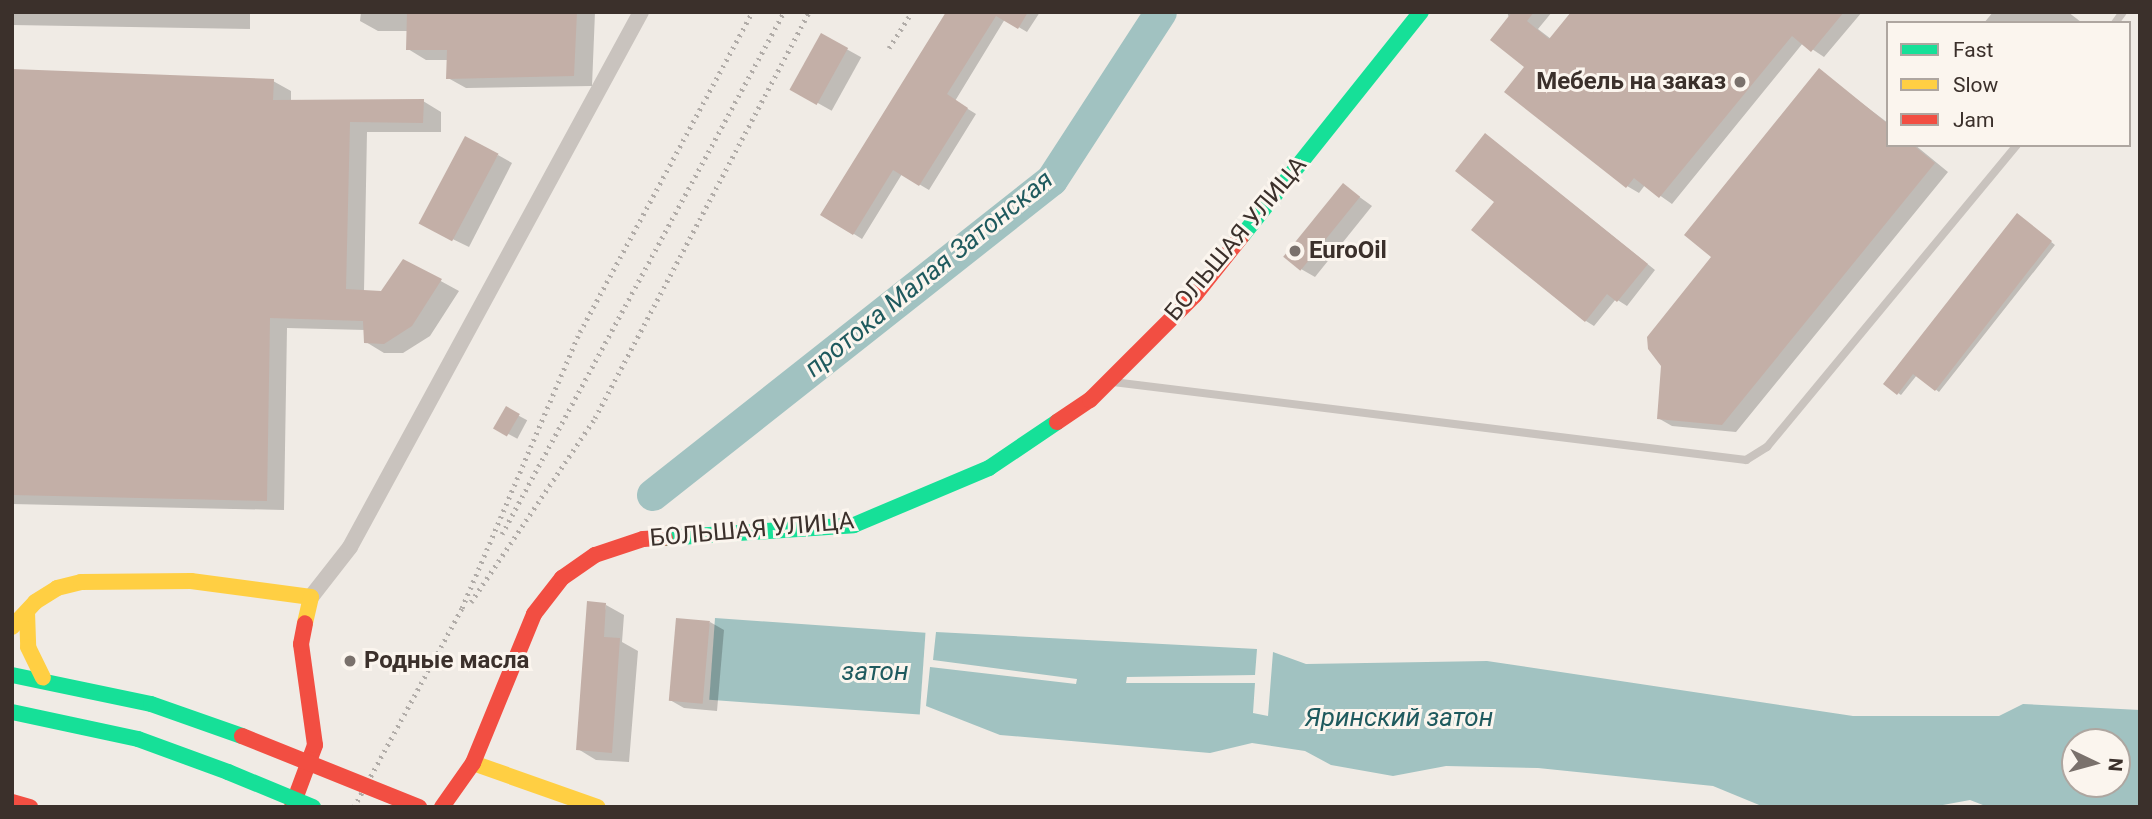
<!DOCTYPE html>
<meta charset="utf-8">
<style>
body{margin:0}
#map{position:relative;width:2152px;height:819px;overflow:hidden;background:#f0ebe5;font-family:Roboto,sans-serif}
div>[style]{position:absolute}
.water>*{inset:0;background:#a1c2c1;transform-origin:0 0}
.shadow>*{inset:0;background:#0003;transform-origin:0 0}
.river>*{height:32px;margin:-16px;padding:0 16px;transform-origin:16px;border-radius:16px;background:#a1c2c1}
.building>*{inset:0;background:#c3afa7;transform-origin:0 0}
.lane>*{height:8px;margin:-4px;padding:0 4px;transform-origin:4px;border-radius:4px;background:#c9c3be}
.street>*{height:16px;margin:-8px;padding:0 8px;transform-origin:8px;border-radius:8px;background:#c9c3be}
.fast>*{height:16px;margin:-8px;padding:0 8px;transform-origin:8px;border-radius:8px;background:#16e098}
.slow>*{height:16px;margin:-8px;padding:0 8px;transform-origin:8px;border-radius:8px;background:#ffcf43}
.jam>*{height:16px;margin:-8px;padding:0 8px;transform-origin:8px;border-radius:8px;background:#f24e42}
.rail>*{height:5px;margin-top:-2.5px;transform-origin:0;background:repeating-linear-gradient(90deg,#b1aca8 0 2px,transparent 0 7px)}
.fast-bridge>*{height:16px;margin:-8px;padding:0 8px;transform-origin:8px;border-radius:8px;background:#16e098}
.jam-bridge>*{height:16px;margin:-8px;padding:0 8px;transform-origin:8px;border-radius:8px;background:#f24e42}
.dots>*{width:19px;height:19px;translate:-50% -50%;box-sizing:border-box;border:4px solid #fbf5ee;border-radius:50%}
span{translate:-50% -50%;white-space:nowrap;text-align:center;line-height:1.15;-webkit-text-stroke:6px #fbf5ee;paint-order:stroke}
.poi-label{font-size:24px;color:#3b302b;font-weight:700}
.right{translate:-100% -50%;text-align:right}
.left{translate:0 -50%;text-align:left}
.street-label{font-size:24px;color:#3b302b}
.water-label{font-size:26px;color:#1f5a5e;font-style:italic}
.frame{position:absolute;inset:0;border:14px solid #3b302b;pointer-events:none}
.legend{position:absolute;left:1886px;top:21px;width:245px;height:126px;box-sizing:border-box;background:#fbf5ee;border:2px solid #aea6a0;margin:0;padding:9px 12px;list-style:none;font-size:21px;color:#3b302b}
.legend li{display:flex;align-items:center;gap:14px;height:35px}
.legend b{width:35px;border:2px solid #aea6a0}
.north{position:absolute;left:2061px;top:728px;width:70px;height:70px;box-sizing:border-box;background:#fbf5ee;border:2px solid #aea6a0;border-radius:50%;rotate:95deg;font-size:19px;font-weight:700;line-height:28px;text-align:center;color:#3b302b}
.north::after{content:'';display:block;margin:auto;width:24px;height:32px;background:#7a716c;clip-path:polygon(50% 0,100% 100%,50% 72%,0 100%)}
</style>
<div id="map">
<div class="water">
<div style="left:715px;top:618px;width:211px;height:82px;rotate:4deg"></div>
<div style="clip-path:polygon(evenodd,936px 632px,1257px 649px,1255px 675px,1127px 677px,1126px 683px,1255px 683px,1253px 713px,1268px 716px,1273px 652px,1306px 664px,1487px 661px,1853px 716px,1999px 716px,2023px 704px,2140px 710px,2140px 807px,1988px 807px,1970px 800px,1932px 807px,1764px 807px,1713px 786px,1538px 768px,1446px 766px,1393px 776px,1331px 765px,1305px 751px,1252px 743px,1210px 753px,1000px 735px,926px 706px,930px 667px,1076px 684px,1077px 679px,933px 660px,936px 632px,2075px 742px,2117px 742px,2117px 784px,2075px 784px,2075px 742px)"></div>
</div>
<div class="shadow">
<div style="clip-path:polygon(12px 12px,250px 12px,250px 29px,12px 25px)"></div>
<div style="clip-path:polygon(361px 12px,595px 12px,592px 86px,466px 88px,448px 78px,448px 60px,426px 60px,408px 49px,408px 31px,378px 31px,360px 21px)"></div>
<div style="clip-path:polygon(948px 12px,1040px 12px,1027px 32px,1005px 19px,955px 101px,976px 114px,929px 190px,902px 174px,862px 239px,822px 214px)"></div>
<div style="clip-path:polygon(1507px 12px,1552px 12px,1538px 29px,1551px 39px,1574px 12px,1862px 12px,1824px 57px,1803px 43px,1672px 204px,1645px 185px,1639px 193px,1627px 186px,1526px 66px)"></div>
<div style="clip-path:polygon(1993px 12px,2068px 12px,2081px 22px,1984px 23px)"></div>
<div style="left:821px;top:35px;width:46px;height:61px;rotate:29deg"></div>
<div style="clip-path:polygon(12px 71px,273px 81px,291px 91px,291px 102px,423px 101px,441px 112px,441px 132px,367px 132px,364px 292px,382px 293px,404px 261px,459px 291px,430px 336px,403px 353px,384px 353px,366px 342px,365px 330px,287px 328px,284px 510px,12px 504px)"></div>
<div style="clip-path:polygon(1819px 71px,1888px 123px,1888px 145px,1915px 145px,1948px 172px,1736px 432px,1672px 426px,1658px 418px,1714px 257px)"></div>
<div style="clip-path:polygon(1494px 141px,1655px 270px,1627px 306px,1616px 299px,1594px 326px,1586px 321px)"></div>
<div style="clip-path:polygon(498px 155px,512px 163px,469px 247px,436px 231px)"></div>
<div style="clip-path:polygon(1343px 185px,1372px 206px,1315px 277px,1301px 269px)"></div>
<div style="clip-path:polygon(2021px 218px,2055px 245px,1939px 392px,1917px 375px,1901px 395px,1898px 393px)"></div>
<div style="left:506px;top:409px;width:24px;height:21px;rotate:28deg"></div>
<div style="clip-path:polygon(606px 605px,624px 615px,622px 642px,638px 651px,629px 762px,596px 760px,578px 749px)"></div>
<div style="clip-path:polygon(710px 622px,724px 630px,717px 711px,684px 708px,670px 700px)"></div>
</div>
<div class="river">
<div style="left:653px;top:495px;width:508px;rotate:-38.29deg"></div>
<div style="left:1052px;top:180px;width:200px;rotate:-57deg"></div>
</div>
<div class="building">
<div style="clip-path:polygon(407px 12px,577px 12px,574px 76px,446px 79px,447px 50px,406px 50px)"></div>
<div style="clip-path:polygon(946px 12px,1028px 12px,1018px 29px,996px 16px,947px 94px,968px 108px,919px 186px,893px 170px,853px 235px,820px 215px)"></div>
<div style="clip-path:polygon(1512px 12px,1534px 12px,1527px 21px,1549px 39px,1571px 12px,1844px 12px,1811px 52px,1792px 36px,1659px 198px,1634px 178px,1626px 188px,1504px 92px,1524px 67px,1490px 40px)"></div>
<div style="left:821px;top:33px;width:31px;height:65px;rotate:29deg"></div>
<div style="clip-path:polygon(1819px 68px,1888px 124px,1888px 145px,1913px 145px,1935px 163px,1722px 425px,1657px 419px,1661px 366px,1648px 349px,1647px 337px,1711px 257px,1684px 235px)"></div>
<div style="clip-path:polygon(12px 69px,274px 79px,273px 100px,424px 99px,423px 123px,350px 122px,346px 289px,381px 291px,403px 259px,442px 279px,412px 326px,384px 344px,364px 343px,363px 321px,270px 318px,267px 501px,12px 495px)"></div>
<div style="clip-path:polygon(1485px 133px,1648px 264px,1617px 302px,1607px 294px,1585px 322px,1471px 230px,1494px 202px,1455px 171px)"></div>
<div style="left:465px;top:136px;width:38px;height:99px;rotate:28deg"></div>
<div style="left:1343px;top:183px;width:22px;height:95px;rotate:39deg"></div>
<div style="clip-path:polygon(2017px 213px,2052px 241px,1935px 391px,1913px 374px,1897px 395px,1883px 384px)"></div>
<div style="left:506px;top:406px;width:16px;height:26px;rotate:30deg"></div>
<div style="clip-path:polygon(587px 601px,606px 603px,604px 637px,620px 638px,612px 753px,576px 750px)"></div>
<div style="left:676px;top:618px;width:34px;height:83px;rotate:5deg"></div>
</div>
<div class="lane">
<div style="left:2115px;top:23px;width:14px;rotate:-54deg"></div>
<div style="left:1113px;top:382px;width:638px;rotate:7.02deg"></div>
<div style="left:1746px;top:460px;width:25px;rotate:-32deg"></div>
<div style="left:1767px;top:447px;width:392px;rotate:-50.4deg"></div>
</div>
<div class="street">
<div style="left:311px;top:597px;width:63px;rotate:-52deg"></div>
<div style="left:350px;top:547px;width:609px;rotate:-61.46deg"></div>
</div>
<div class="fast">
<div style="left:1242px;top:236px;width:287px;rotate:-51.4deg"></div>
<div style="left:665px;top:538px;width:189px;rotate:-3.9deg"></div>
<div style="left:854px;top:525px;width:147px;rotate:-22.9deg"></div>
<div style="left:989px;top:468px;width:82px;rotate:-34.1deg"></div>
<div style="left:12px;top:675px;width:142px;rotate:11.8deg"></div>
<div style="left:151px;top:704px;width:96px;rotate:19.4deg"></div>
<div style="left:12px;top:712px;width:129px;rotate:12.1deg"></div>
<div style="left:138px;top:739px;width:96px;rotate:20.1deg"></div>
</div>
<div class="slow">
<div style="left:27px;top:612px;width:35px;rotate:88deg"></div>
<div style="left:28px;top:647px;width:34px;rotate:64deg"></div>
<div style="left:12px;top:627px;width:34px;rotate:-47deg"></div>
<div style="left:35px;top:602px;width:26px;rotate:-32deg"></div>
<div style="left:57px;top:588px;width:25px;rotate:-14deg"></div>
<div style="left:81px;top:582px;width:110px;rotate:-0.5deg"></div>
<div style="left:191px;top:581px;width:121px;rotate:7.6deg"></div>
<div style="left:311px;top:597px;width:27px;rotate:103deg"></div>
<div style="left:473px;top:763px;width:132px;rotate:19.5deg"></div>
</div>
<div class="jam">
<div style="left:1057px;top:422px;width:40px;rotate:-34deg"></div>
<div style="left:1090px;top:400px;width:148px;rotate:-45deg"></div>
<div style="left:1195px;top:295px;width:75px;rotate:-51.5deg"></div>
<div style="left:12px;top:802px;width:19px;rotate:16deg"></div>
<div style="left:292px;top:807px;width:66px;rotate:-69.6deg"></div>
<div style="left:315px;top:745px;width:102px;rotate:-97.9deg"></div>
<div style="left:301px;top:644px;width:21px;rotate:-79deg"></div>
<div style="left:442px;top:807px;width:54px;rotate:-54.8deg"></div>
<div style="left:473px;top:763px;width:161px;rotate:-67.7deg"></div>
<div style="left:534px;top:614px;width:46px;rotate:-52.1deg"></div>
<div style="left:562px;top:578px;width:40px;rotate:-34.9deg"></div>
<div style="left:595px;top:555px;width:51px;rotate:-18.4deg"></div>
<div style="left:643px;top:539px;width:22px;rotate:-3deg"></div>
</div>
<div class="rail">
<div style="left:889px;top:48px;width:43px;rotate:-57.4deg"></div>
<div style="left:502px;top:534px;width:593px;rotate:-61.62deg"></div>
<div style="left:471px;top:602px;width:222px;rotate:-56deg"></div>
<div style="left:595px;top:418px;width:459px;rotate:-62.2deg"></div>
<div style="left:354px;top:807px;width:226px;rotate:-61.5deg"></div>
<div style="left:462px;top:608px;width:300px;rotate:-66.9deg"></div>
<div style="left:580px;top:332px;width:363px;rotate:-61.7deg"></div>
</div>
<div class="fast-bridge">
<div style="left:228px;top:772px;width:92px;rotate:22.4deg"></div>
</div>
<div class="jam-bridge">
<div style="left:242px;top:736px;width:191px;rotate:21.9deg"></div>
</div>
<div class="dots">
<div style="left:1740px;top:82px;background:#7a716c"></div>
<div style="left:1295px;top:251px;background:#7a716c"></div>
<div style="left:350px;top:661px;background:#7a716c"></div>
</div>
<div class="poi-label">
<span class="right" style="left:1726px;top:82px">Мебель на заказ</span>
<span class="left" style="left:1309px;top:251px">EuroOil</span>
<span class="left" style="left:364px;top:661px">Родные масла</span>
</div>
<div class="street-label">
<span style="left:1236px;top:239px;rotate:-50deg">БОЛЬШАЯ УЛИЦА</span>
<span style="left:752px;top:530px;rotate:-5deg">БОЛЬШАЯ УЛИЦА</span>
</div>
<div class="water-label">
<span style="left:929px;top:274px;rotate:-39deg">протока Малая Затонская</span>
<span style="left:875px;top:672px">затон</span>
<span style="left:1399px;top:718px">Яринский затон</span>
</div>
<div class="frame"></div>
<ul class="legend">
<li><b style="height:9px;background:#16e098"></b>Fast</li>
<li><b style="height:9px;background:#ffcf43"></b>Slow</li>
<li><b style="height:9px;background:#f24e42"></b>Jam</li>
</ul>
<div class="north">N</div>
</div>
